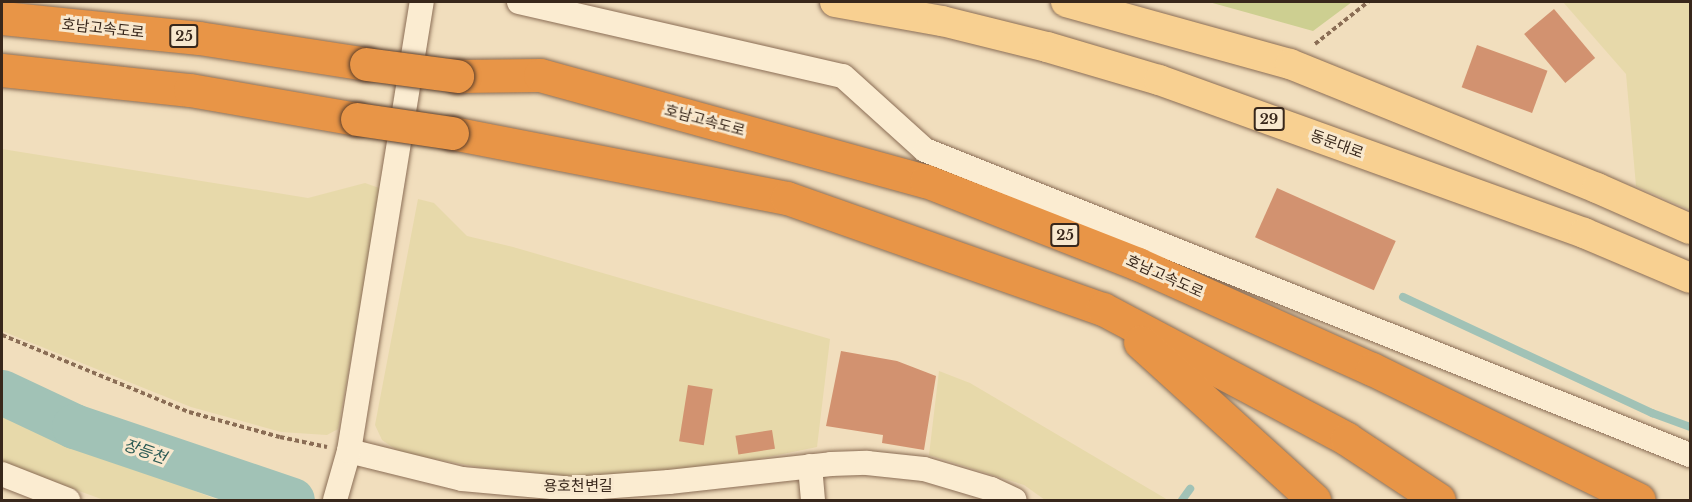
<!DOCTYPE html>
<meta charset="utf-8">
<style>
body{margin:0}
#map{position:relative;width:1692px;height:502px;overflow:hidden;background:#f1debd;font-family:"Libre Baskerville","Noto Sans KR",serif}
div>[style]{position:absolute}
.farmland>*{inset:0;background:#e7d9aa}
.green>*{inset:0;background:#cdcf91}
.stream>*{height:8px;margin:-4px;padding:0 4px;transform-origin:4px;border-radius:4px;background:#a1c2b6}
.river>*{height:45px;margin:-22.5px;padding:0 22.5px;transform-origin:22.5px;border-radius:22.5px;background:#a1c2b6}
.building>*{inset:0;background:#d29270;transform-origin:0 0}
.path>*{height:4px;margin-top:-2px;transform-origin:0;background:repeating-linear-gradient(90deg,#8a6d55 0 4.5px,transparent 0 7.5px)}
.roads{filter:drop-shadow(0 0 2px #8a6d55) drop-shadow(0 0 2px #8a6d55)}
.minor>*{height:24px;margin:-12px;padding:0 12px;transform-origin:12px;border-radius:12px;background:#fbecd1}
.major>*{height:30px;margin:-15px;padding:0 15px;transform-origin:15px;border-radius:15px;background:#f8d091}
.highway>*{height:33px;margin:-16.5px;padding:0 16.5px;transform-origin:16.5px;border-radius:16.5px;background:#e89547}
.bridges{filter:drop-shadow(0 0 2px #573c2a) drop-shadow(0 0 2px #573c2a)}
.highway-bridge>*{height:33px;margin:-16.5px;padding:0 16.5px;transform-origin:16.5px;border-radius:16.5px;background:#e89547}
span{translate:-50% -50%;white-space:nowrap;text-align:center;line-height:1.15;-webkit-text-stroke:6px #f8e8ce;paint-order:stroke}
.shield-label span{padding:2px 4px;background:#f8e8ce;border:2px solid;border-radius:4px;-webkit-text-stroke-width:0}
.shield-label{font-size:14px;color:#38271b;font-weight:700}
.street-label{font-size:15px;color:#38271b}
.water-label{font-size:16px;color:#295953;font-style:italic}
.frame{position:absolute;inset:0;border:3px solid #38271b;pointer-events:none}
</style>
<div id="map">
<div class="farmland">
<div style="clip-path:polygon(1563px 2px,1690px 2px,1690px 210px,1636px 186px,1626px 74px)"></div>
<div style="clip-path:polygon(2px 149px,308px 198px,365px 183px,382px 189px,338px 429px,327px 435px,281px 432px,191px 407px,2px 331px)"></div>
<div style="clip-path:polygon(418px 199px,434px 203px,467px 236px,513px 247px,830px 339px,817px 447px,710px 469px,575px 477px,479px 467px,401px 453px,382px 440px,375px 425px)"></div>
<div style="clip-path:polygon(939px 371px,970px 383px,1168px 500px,1045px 500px,1024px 485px,929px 455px)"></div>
<div style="clip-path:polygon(2px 416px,218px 500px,104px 500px,2px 463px)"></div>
</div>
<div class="green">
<div style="clip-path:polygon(1209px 2px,1352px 2px,1313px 31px)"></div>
</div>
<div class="stream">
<div style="left:1403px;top:297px;width:275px;rotate:25deg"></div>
<div style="left:1652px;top:413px;width:40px;rotate:20.2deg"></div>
<div style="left:1182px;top:500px;width:14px;rotate:-54deg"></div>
</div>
<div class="river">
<div style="left:2px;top:392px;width:80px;rotate:25.3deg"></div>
<div style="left:74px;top:426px;width:230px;rotate:18.7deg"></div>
</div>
<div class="building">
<div style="left:1554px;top:9px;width:64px;height:39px;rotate:50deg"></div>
<div style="left:1477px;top:45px;width:75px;height:45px;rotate:20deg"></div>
<div style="left:1277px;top:188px;width:130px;height:54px;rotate:24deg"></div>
<div style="clip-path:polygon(841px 351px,897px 361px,936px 376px,924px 450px,882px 443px,883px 435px,826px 426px)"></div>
<div style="left:688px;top:385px;width:25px;height:57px;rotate:9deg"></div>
<div style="left:772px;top:430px;width:19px;height:37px;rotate:81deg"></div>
</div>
<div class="path">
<div style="left:1315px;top:44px;width:68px;rotate:-38.4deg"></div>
<div style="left:2px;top:335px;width:202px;rotate:22.4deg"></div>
<div style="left:189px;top:412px;width:94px;rotate:15.4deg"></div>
<div style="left:280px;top:437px;width:48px;rotate:12deg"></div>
</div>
<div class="roads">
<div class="minor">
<div style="left:519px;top:2px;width:332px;rotate:12.9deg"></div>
<div style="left:843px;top:76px;width:110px;rotate:42.1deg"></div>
<div style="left:925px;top:150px;width:824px;rotate:21.74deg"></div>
<div style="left:349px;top:451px;width:116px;rotate:13.9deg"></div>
<div style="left:462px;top:479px;width:112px;rotate:5.1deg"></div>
<div style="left:574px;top:489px;width:95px;rotate:-4.2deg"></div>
<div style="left:669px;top:482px;width:163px;rotate:-6.3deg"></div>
<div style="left:831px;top:464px;width:36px;rotate:-2deg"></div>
<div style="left:867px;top:463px;width:57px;rotate:6deg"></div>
<div style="left:924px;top:469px;width:70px;rotate:16.6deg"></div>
<div style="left:991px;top:489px;width:26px;rotate:25deg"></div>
<div style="left:810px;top:466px;width:34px;rotate:85deg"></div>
<div style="left:2px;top:474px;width:71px;rotate:21.5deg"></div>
<div style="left:335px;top:500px;width:51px;rotate:-74.1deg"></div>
<div style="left:349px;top:451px;width:455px;rotate:-80.8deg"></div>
</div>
<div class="major">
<div style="left:835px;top:2px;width:109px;rotate:10.1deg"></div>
<div style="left:942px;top:21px;width:108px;rotate:13.9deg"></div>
<div style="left:1047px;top:47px;width:117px;rotate:16.4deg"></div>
<div style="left:1159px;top:80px;width:452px;rotate:19.8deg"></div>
<div style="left:1584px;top:233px;width:115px;rotate:23deg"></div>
<div style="left:1066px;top:2px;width:232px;rotate:15.5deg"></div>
<div style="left:1290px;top:64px;width:331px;rotate:22deg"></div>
<div style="left:1597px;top:188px;width:102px;rotate:23.8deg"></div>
</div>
<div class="highway">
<div style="left:2px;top:18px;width:198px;rotate:5.8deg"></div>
<div style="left:199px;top:38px;width:169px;rotate:8.8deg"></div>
<div style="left:2px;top:70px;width:189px;rotate:6.1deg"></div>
<div style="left:190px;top:90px;width:169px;rotate:9.9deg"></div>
<div style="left:457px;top:76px;width:83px;rotate:-0.7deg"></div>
<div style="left:540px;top:75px;width:400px;rotate:15.4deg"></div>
<div style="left:926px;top:181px;width:228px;rotate:21.4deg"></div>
<div style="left:1138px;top:264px;width:256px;rotate:24.2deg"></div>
<div style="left:1372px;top:369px;width:297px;rotate:26.1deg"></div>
<div style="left:452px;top:133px;width:341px;rotate:11deg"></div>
<div style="left:787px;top:198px;width:335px;rotate:19.4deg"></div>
<div style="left:1103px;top:309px;width:276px;rotate:28deg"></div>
<div style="left:1347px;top:439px;width:110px;rotate:33.5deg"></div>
<div style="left:1140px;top:342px;width:235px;rotate:42.2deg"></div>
</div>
</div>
<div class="bridges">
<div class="highway-bridge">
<div style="left:366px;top:64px;width:92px;rotate:7.5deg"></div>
<div style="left:357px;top:119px;width:96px;rotate:8.4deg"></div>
</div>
</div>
<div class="shield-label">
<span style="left:184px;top:36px">25</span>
<span style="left:1269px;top:119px">29</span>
<span style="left:1065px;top:235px">25</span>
</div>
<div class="street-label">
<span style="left:103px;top:28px;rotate:6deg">호남고속도로</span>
<span style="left:705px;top:120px;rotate:15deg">호남고속도로</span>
<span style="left:1337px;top:144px;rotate:20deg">동문대로</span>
<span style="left:1165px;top:276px;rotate:24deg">호남고속도로</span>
<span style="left:578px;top:486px">용호천변길</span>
</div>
<div class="water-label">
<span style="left:145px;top:451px;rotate:19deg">장등천</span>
</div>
<div class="frame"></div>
</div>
